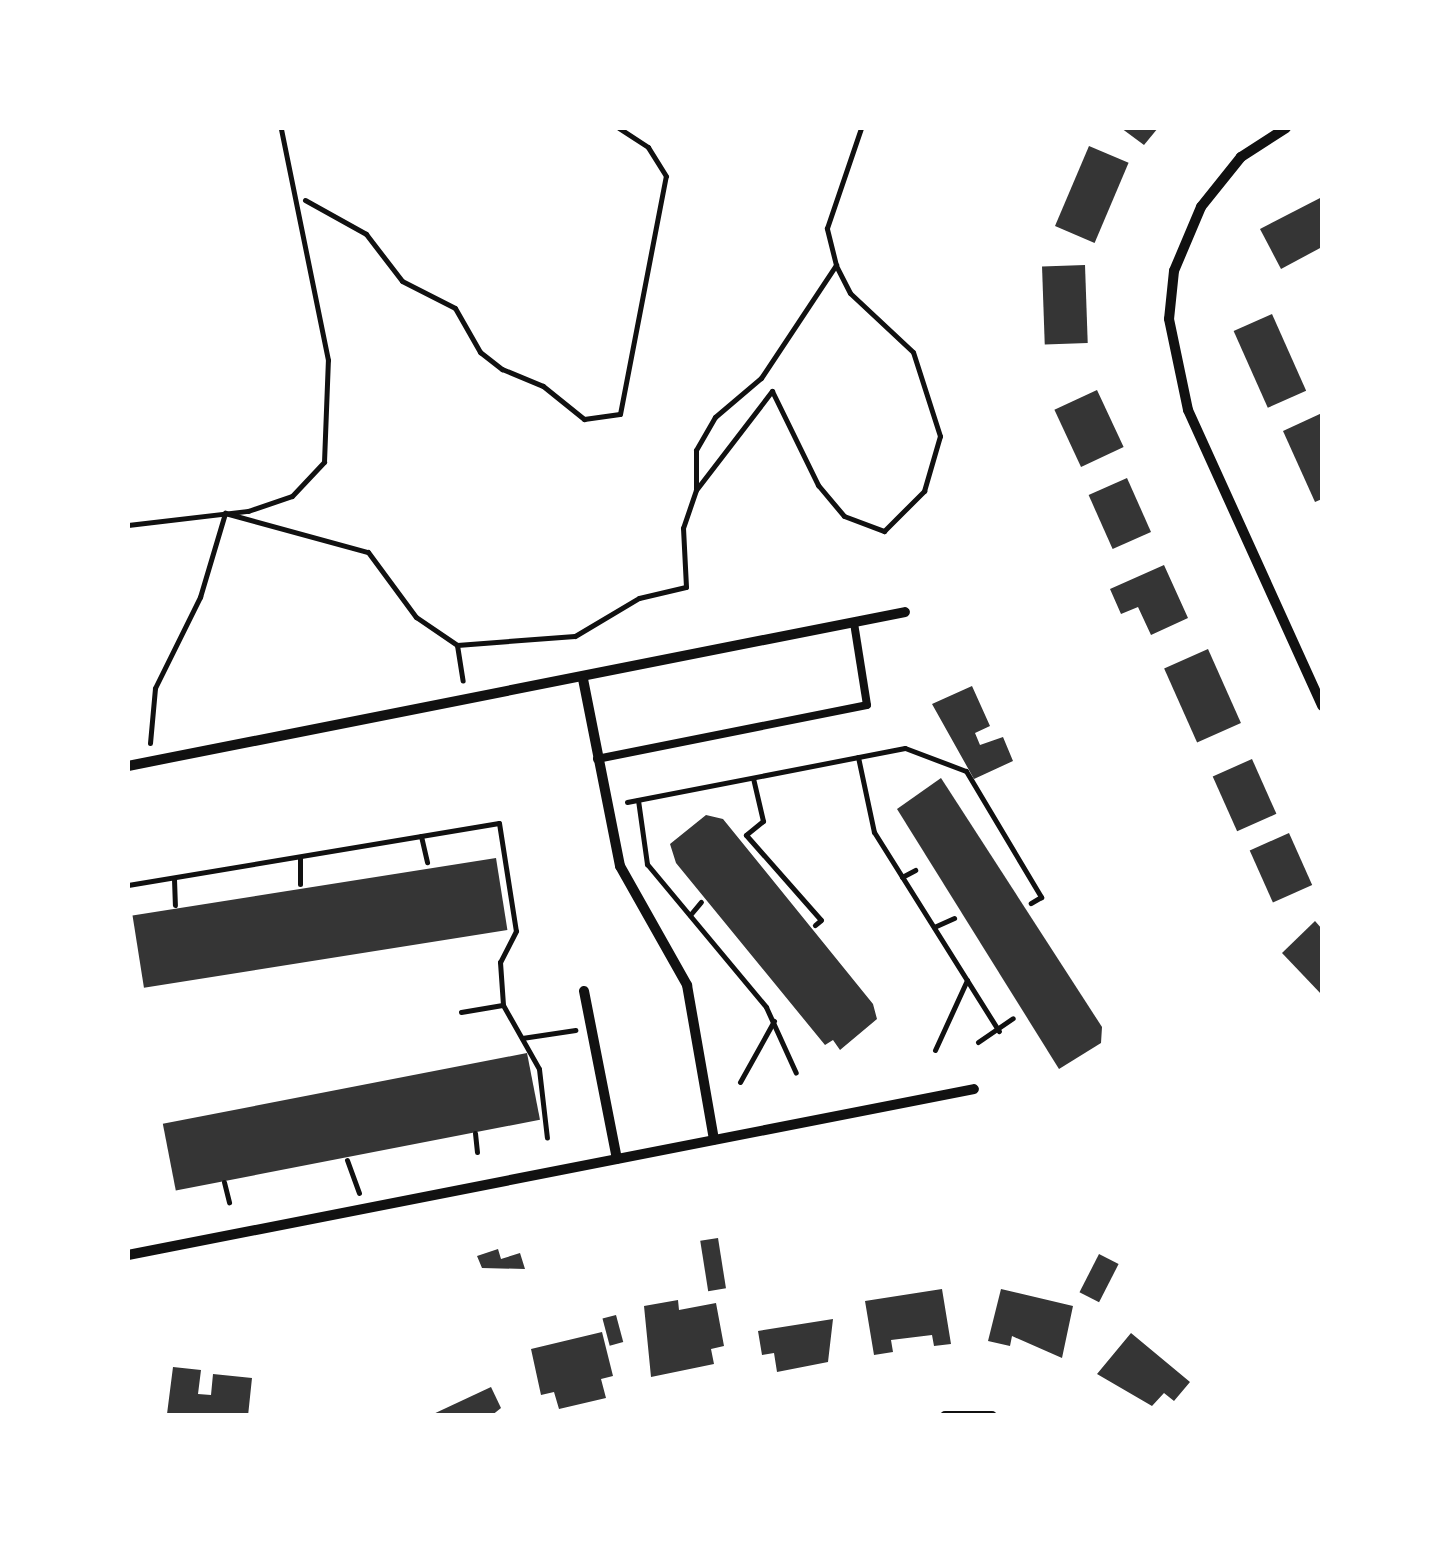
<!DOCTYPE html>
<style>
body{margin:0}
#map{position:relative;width:1450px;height:1543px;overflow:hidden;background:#fff;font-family:"Open Sans",sans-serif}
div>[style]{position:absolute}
.building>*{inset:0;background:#353535;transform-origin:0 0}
.path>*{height:5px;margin:-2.5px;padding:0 2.5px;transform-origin:2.5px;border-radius:2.5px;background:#111}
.service>*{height:8px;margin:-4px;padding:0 4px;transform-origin:4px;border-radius:4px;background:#111}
.minor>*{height:10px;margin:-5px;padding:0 5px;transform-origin:5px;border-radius:5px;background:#111}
span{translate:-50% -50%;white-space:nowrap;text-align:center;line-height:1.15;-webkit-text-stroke:10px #fff;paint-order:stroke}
.frame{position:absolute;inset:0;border:130px solid #fff;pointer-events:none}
</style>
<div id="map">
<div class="building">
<div style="clip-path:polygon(1121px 128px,1158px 128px,1144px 145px)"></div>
<div style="left:1089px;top:146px;width:43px;height:87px;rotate:23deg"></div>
<div style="clip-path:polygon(1322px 197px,1322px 247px,1281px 269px,1260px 229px)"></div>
<div style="left:1085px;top:265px;width:78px;height:43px;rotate:88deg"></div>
<div style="left:1272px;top:314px;width:84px;height:42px;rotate:66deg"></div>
<div style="left:1097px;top:390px;width:63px;height:47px;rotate:65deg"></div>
<div style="clip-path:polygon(1322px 413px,1322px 499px,1315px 502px,1283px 431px)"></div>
<div style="left:1127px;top:478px;width:59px;height:42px;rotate:66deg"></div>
<div style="clip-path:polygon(1164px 565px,1188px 618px,1151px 635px,1138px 607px,1121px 614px,1110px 589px)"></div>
<div style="left:1208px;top:649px;width:81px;height:48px;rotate:66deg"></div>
<div style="clip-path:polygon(972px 686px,990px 726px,975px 733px,980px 745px,1003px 737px,1013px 761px,974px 779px,932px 704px)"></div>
<div style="left:1252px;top:759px;width:60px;height:43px;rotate:66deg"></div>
<div style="clip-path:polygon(941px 778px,1102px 1027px,1101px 1043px,1059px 1069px,897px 809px)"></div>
<div style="clip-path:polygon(706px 815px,723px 819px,873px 1004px,877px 1019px,840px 1050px,833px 1040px,825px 1045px,676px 863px,670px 844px)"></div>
<div style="left:1289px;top:833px;width:57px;height:43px;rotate:66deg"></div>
<div style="left:496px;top:858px;width:73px;height:368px;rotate:81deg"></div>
<div style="clip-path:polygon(1315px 921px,1322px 929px,1322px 995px,1282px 953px)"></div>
<div style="left:527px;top:1053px;width:68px;height:371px;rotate:79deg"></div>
<div style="left:718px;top:1238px;width:51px;height:18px;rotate:81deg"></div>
<div style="clip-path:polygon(498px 1249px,501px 1259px,520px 1253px,525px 1269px,482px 1268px,477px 1256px)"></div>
<div style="left:1099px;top:1254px;width:22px;height:43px;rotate:27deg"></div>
<div style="clip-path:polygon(942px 1289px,951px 1344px,934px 1346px,932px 1335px,891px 1340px,893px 1352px,874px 1355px,865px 1301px)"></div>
<div style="clip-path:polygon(1001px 1289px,1073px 1306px,1062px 1358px,1012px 1336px,1010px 1346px,988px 1341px)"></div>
<div style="clip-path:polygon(678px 1300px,679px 1310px,716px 1303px,724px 1346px,711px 1349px,714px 1364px,651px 1377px,644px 1306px)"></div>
<div style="left:616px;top:1315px;width:28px;height:14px;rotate:75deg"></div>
<div style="clip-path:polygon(833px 1319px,828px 1362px,777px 1372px,774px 1353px,762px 1355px,758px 1331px)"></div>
<div style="clip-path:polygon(602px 1332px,613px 1376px,601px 1379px,606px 1398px,559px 1409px,554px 1392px,541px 1395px,531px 1349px)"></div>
<div style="clip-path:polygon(1131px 1333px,1190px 1382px,1174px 1401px,1164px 1393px,1152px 1406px,1097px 1374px)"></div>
<div style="clip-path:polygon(173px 1367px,201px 1370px,198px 1394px,211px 1395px,213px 1374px,252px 1378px,248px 1416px,167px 1414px)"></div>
<div style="clip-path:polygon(491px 1387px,501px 1408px,491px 1416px,429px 1416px)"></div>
</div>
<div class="path">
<div style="left:305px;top:200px;width:70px;rotate:29.1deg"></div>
<div style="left:366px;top:234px;width:59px;rotate:52.5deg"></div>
<div style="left:402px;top:281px;width:59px;rotate:27deg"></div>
<div style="left:455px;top:308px;width:51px;rotate:60.4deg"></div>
<div style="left:480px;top:352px;width:28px;rotate:38deg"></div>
<div style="left:502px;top:369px;width:44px;rotate:22.5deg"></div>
<div style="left:543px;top:386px;width:53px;rotate:38.8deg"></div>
<div style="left:584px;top:419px;width:36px;rotate:-8deg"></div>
<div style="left:620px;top:414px;width:242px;rotate:-79.1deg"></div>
<div style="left:666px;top:176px;width:34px;rotate:-122deg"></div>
<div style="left:648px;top:147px;width:35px;rotate:-147deg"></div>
<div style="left:696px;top:488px;width:38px;rotate:-90deg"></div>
<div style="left:696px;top:450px;width:38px;rotate:-60deg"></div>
<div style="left:715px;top:417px;width:60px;rotate:-40.3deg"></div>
<div style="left:761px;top:378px;width:136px;rotate:-56.4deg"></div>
<div style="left:128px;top:525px;width:121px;rotate:-6.7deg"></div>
<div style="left:248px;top:511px;width:46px;rotate:-18.8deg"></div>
<div style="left:292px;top:496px;width:47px;rotate:-46.7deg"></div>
<div style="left:324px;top:462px;width:102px;rotate:-87.8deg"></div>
<div style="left:328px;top:360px;width:237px;rotate:-101.5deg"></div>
<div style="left:457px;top:645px;width:36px;rotate:81deg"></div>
<div style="left:150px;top:743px;width:55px;rotate:-84.8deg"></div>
<div style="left:155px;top:688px;width:102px;rotate:-63.7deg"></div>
<div style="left:200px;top:597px;width:88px;rotate:-73.4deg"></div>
<div style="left:225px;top:513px;width:148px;rotate:15.3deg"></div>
<div style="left:368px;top:552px;width:81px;rotate:53.6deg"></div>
<div style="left:416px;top:617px;width:50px;rotate:34.3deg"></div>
<div style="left:457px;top:645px;width:118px;rotate:-4.4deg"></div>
<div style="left:575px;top:636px;width:74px;rotate:-30.7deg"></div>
<div style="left:639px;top:598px;width:48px;rotate:-13.2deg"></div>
<div style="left:686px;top:587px;width:59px;rotate:-92.9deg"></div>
<div style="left:683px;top:528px;width:40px;rotate:-71.1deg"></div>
<div style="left:696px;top:490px;width:125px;rotate:-52.5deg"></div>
<div style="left:772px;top:391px;width:105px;rotate:63.9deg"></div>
<div style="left:818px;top:485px;width:40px;rotate:50deg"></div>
<div style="left:844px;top:516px;width:43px;rotate:20.6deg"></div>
<div style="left:884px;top:531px;width:57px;rotate:-45deg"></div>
<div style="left:924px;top:491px;width:57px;rotate:-73.8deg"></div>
<div style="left:940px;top:436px;width:88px;rotate:-107.8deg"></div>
<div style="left:913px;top:352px;width:86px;rotate:-136.9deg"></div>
<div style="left:850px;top:293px;width:31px;rotate:-117deg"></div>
<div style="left:836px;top:265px;width:38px;rotate:-104deg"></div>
<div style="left:827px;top:228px;width:106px;rotate:-71.2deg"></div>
<div style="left:858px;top:757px;width:77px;rotate:78deg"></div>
<div style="left:874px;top:832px;width:235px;rotate:57.9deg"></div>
<div style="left:753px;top:778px;width:44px;rotate:76.9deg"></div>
<div style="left:763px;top:821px;width:22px;rotate:141deg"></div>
<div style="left:746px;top:835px;width:113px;rotate:48.6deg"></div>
<div style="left:821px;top:920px;width:8px;rotate:140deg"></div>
<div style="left:638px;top:800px;width:65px;rotate:82deg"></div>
<div style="left:647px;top:864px;width:186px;rotate:50.2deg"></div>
<div style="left:766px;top:1007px;width:72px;rotate:65.6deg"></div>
<div style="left:627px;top:802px;width:283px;rotate:-11deg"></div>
<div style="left:905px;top:748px;width:65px;rotate:20.7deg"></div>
<div style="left:966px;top:771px;width:147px;rotate:59.2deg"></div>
<div style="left:1041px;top:897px;width:12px;rotate:149deg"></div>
<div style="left:421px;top:836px;width:27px;rotate:77deg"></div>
<div style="left:300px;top:857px;width:27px;rotate:90deg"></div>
<div style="left:902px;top:877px;width:15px;rotate:-28deg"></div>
<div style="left:174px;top:879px;width:26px;rotate:88deg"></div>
<div style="left:128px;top:885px;width:376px;rotate:-9.5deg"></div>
<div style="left:499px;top:823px;width:109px;rotate:81.1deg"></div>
<div style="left:516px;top:931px;width:35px;rotate:117deg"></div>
<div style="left:500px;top:962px;width:43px;rotate:86deg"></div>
<div style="left:503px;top:1005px;width:73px;rotate:60.6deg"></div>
<div style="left:539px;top:1069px;width:69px;rotate:83.4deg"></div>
<div style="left:690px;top:915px;width:17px;rotate:-50deg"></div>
<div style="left:934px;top:927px;width:22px;rotate:-24deg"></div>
<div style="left:461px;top:1012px;width:42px;rotate:-9.7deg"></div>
<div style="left:522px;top:1038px;width:54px;rotate:-8.6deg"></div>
<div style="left:978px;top:1042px;width:42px;rotate:-34.4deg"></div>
<div style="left:935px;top:1050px;width:77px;rotate:-65.4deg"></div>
<div style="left:740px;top:1082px;width:70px;rotate:-60.9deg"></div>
<div style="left:475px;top:1133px;width:19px;rotate:84deg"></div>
<div style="left:347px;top:1160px;width:35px;rotate:70deg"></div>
<div style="left:224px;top:1182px;width:21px;rotate:76deg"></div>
</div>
<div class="service">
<div style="left:597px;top:759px;width:275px;rotate:-11.3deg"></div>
<div style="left:867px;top:705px;width:83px;rotate:-99deg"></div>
</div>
<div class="minor">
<div style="left:1286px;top:128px;width:54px;rotate:147.2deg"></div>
<div style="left:1241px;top:157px;width:64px;rotate:128.7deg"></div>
<div style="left:1201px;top:207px;width:69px;rotate:112.9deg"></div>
<div style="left:1174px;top:271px;width:48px;rotate:95.9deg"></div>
<div style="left:1169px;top:319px;width:93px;rotate:78.2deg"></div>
<div style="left:1188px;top:410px;width:325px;rotate:65.6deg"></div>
<div style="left:583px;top:679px;width:191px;rotate:78.8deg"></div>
<div style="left:620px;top:866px;width:137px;rotate:60.6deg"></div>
<div style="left:687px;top:985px;width:157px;rotate:80.1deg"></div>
<div style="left:128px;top:766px;width:792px;rotate:-11.21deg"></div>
<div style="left:584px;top:991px;width:171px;rotate:78.9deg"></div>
<div style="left:128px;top:1255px;width:862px;rotate:-11.1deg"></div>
<div style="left:945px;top:1416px;width:47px"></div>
</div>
<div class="frame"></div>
</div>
